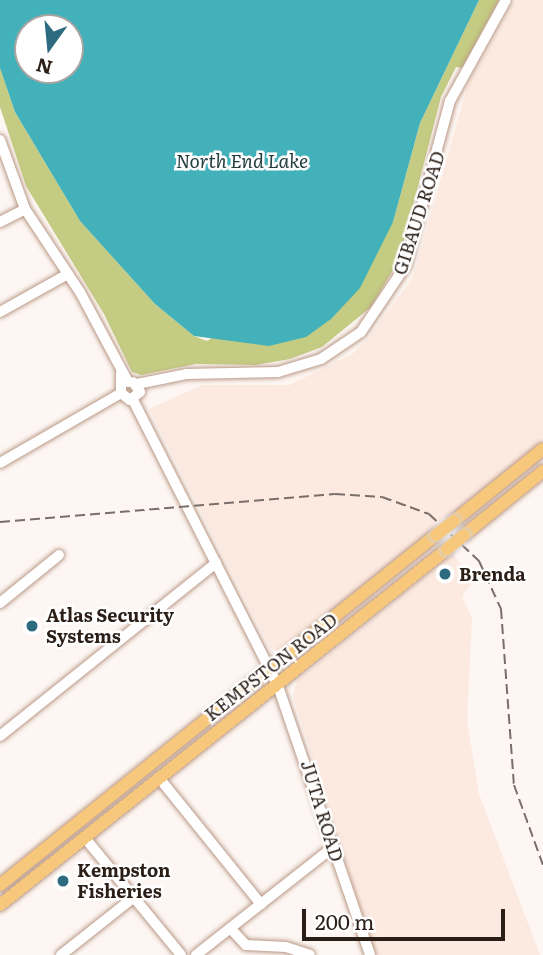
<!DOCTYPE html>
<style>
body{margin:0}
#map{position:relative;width:543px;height:955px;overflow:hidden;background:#fdf6f2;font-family:Literata,serif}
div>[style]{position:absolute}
.built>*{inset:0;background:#fceae1}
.green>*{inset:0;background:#c4cb82}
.water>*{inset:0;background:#42b1ba}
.roads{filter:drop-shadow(0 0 2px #ba9987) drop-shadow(0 0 2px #ba9987)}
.minor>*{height:10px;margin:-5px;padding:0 5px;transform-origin:5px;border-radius:5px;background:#fff}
.major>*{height:12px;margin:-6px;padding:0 6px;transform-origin:6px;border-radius:6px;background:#f7c87c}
.rail>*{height:2px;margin-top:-1px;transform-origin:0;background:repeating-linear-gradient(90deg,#796e68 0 10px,transparent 0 15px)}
.bridges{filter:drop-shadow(0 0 2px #d5d2d1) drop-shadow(0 0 2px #d5d2d1)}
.major-bridge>*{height:12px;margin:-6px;padding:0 6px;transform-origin:6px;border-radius:6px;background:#f7c87c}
.dots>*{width:19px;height:19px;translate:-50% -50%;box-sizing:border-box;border:4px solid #fff;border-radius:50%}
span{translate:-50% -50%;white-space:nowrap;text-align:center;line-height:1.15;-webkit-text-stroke:5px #fff;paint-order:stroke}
.street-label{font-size:18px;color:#2b1e17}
.poi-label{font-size:18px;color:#2b1e17;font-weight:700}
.left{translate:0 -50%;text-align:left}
.water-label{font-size:19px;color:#253e40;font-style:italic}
.north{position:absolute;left:14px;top:14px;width:70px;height:70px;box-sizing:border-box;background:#fff;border:2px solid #aaa5a2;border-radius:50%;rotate:195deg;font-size:19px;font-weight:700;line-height:28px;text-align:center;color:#2b1e17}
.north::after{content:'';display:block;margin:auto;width:24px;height:32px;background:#2c6b80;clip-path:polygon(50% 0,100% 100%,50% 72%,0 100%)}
.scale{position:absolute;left:302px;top:909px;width:203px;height:32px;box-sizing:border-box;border:4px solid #2b1e17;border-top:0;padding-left:9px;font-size:21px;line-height:24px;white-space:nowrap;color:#2b1e17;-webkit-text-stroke:5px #fff;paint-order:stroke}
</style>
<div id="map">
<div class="built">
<div style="clip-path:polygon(515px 0,543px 0,543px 441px,278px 653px,272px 652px,149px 409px,202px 385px,289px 385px,352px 354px,368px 339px,413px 277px,468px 84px)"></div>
<div style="clip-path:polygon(453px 554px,473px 581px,462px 597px,472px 618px,467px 720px,479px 794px,540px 955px,375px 955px,293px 696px,297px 680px)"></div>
</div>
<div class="green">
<div style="clip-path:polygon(479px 0,499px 0,462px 68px,456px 67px,441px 97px,399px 260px,371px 307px,322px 347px,290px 359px,256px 365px,196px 364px,141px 375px,132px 372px,104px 314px,26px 186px,0 107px,0 68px,15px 112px,80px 221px,155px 304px,194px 336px,207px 341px,393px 222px,420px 123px)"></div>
</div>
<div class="water">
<div style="clip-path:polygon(evenodd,0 0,479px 0,420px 123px,393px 222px,360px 288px,331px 319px,306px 337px,269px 346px,194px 336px,155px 304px,80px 221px,15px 112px,0 68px,0 0,28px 28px,70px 28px,70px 70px,28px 70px,28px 28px)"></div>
</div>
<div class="roads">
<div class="minor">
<div style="left:0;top:140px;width:73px;rotate:70.1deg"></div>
<div style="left:25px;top:209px;width:100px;rotate:56.5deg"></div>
<div style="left:80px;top:292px;width:102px;rotate:61.9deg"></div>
<div style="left:0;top:222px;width:28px;rotate:-27deg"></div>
<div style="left:0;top:312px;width:78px;rotate:-29.2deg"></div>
<div style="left:121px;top:373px;width:20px;rotate:90deg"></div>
<div style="left:121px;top:393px;width:11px;rotate:38deg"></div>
<div style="left:130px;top:400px;width:13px;rotate:-39deg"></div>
<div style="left:140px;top:392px;width:12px;rotate:-125deg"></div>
<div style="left:137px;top:384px;width:50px;rotate:-11.5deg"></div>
<div style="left:186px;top:374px;width:92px;rotate:-1.2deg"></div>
<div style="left:278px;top:372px;width:45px;rotate:-16.8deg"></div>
<div style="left:321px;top:359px;width:48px;rotate:-34deg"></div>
<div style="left:361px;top:332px;width:81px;rotate:-56.1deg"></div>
<div style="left:406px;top:265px;width:170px;rotate:-75deg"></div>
<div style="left:450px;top:101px;width:115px;rotate:-61deg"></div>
<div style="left:133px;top:400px;width:321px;rotate:63.1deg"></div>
<div style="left:278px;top:686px;width:284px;rotate:71.1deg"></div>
<div style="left:0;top:463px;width:140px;rotate:-30deg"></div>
<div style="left:0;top:603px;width:76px;rotate:-39.1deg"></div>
<div style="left:0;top:736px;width:277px;rotate:-38.7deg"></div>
<div style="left:160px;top:779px;width:161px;rotate:51.1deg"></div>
<div style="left:85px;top:838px;width:151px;rotate:50.6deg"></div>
<div style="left:231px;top:929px;width:22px;rotate:47deg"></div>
<div style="left:246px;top:945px;width:40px;rotate:2.9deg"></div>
<div style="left:286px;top:947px;width:25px;rotate:18deg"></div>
<div style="left:61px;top:955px;width:92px;rotate:-38.4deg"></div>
<div style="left:196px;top:955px;width:173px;rotate:-38.2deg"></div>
</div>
<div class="major">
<div style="left:454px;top:521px;width:114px;rotate:-39deg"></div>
<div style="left:464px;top:535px;width:102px;rotate:-39deg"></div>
<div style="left:0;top:885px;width:559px;rotate:-38.76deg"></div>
<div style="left:0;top:905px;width:571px;rotate:-38.53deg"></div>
</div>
</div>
<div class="rail">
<div style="left:0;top:522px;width:336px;rotate:-4.8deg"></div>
<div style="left:335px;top:494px;width:47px;rotate:3.7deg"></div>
<div style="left:382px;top:497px;width:50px;rotate:19.9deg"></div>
<div style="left:429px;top:514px;width:69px;rotate:43.2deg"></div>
<div style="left:479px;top:561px;width:53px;rotate:65.4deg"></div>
<div style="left:501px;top:609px;width:176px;rotate:85.8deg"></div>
<div style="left:514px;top:785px;width:85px;rotate:70.1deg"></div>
</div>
<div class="bridges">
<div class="major-bridge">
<div style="left:436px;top:535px;width:23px;rotate:-38deg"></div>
<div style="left:447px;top:549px;width:22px;rotate:-39deg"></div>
</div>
</div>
<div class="dots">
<div style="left:445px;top:574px;background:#2c6b80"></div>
<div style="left:32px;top:626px;background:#2c6b80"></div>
<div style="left:63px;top:881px;background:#2c6b80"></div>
</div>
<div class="street-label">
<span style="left:419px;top:213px;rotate:-72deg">GIBAUD ROAD</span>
<span style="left:271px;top:667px;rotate:-38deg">KEMPSTON ROAD</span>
<span style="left:322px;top:811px;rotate:73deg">JUTA ROAD</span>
</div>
<div class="poi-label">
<span class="left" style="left:459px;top:574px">Brenda</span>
<span class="left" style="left:46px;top:626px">Atlas Security<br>Systems</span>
<span class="left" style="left:77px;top:881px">Kempston<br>Fisheries</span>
</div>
<div class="water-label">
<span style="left:242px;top:161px">North End Lake</span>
</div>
<div class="north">N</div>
<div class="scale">200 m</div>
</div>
